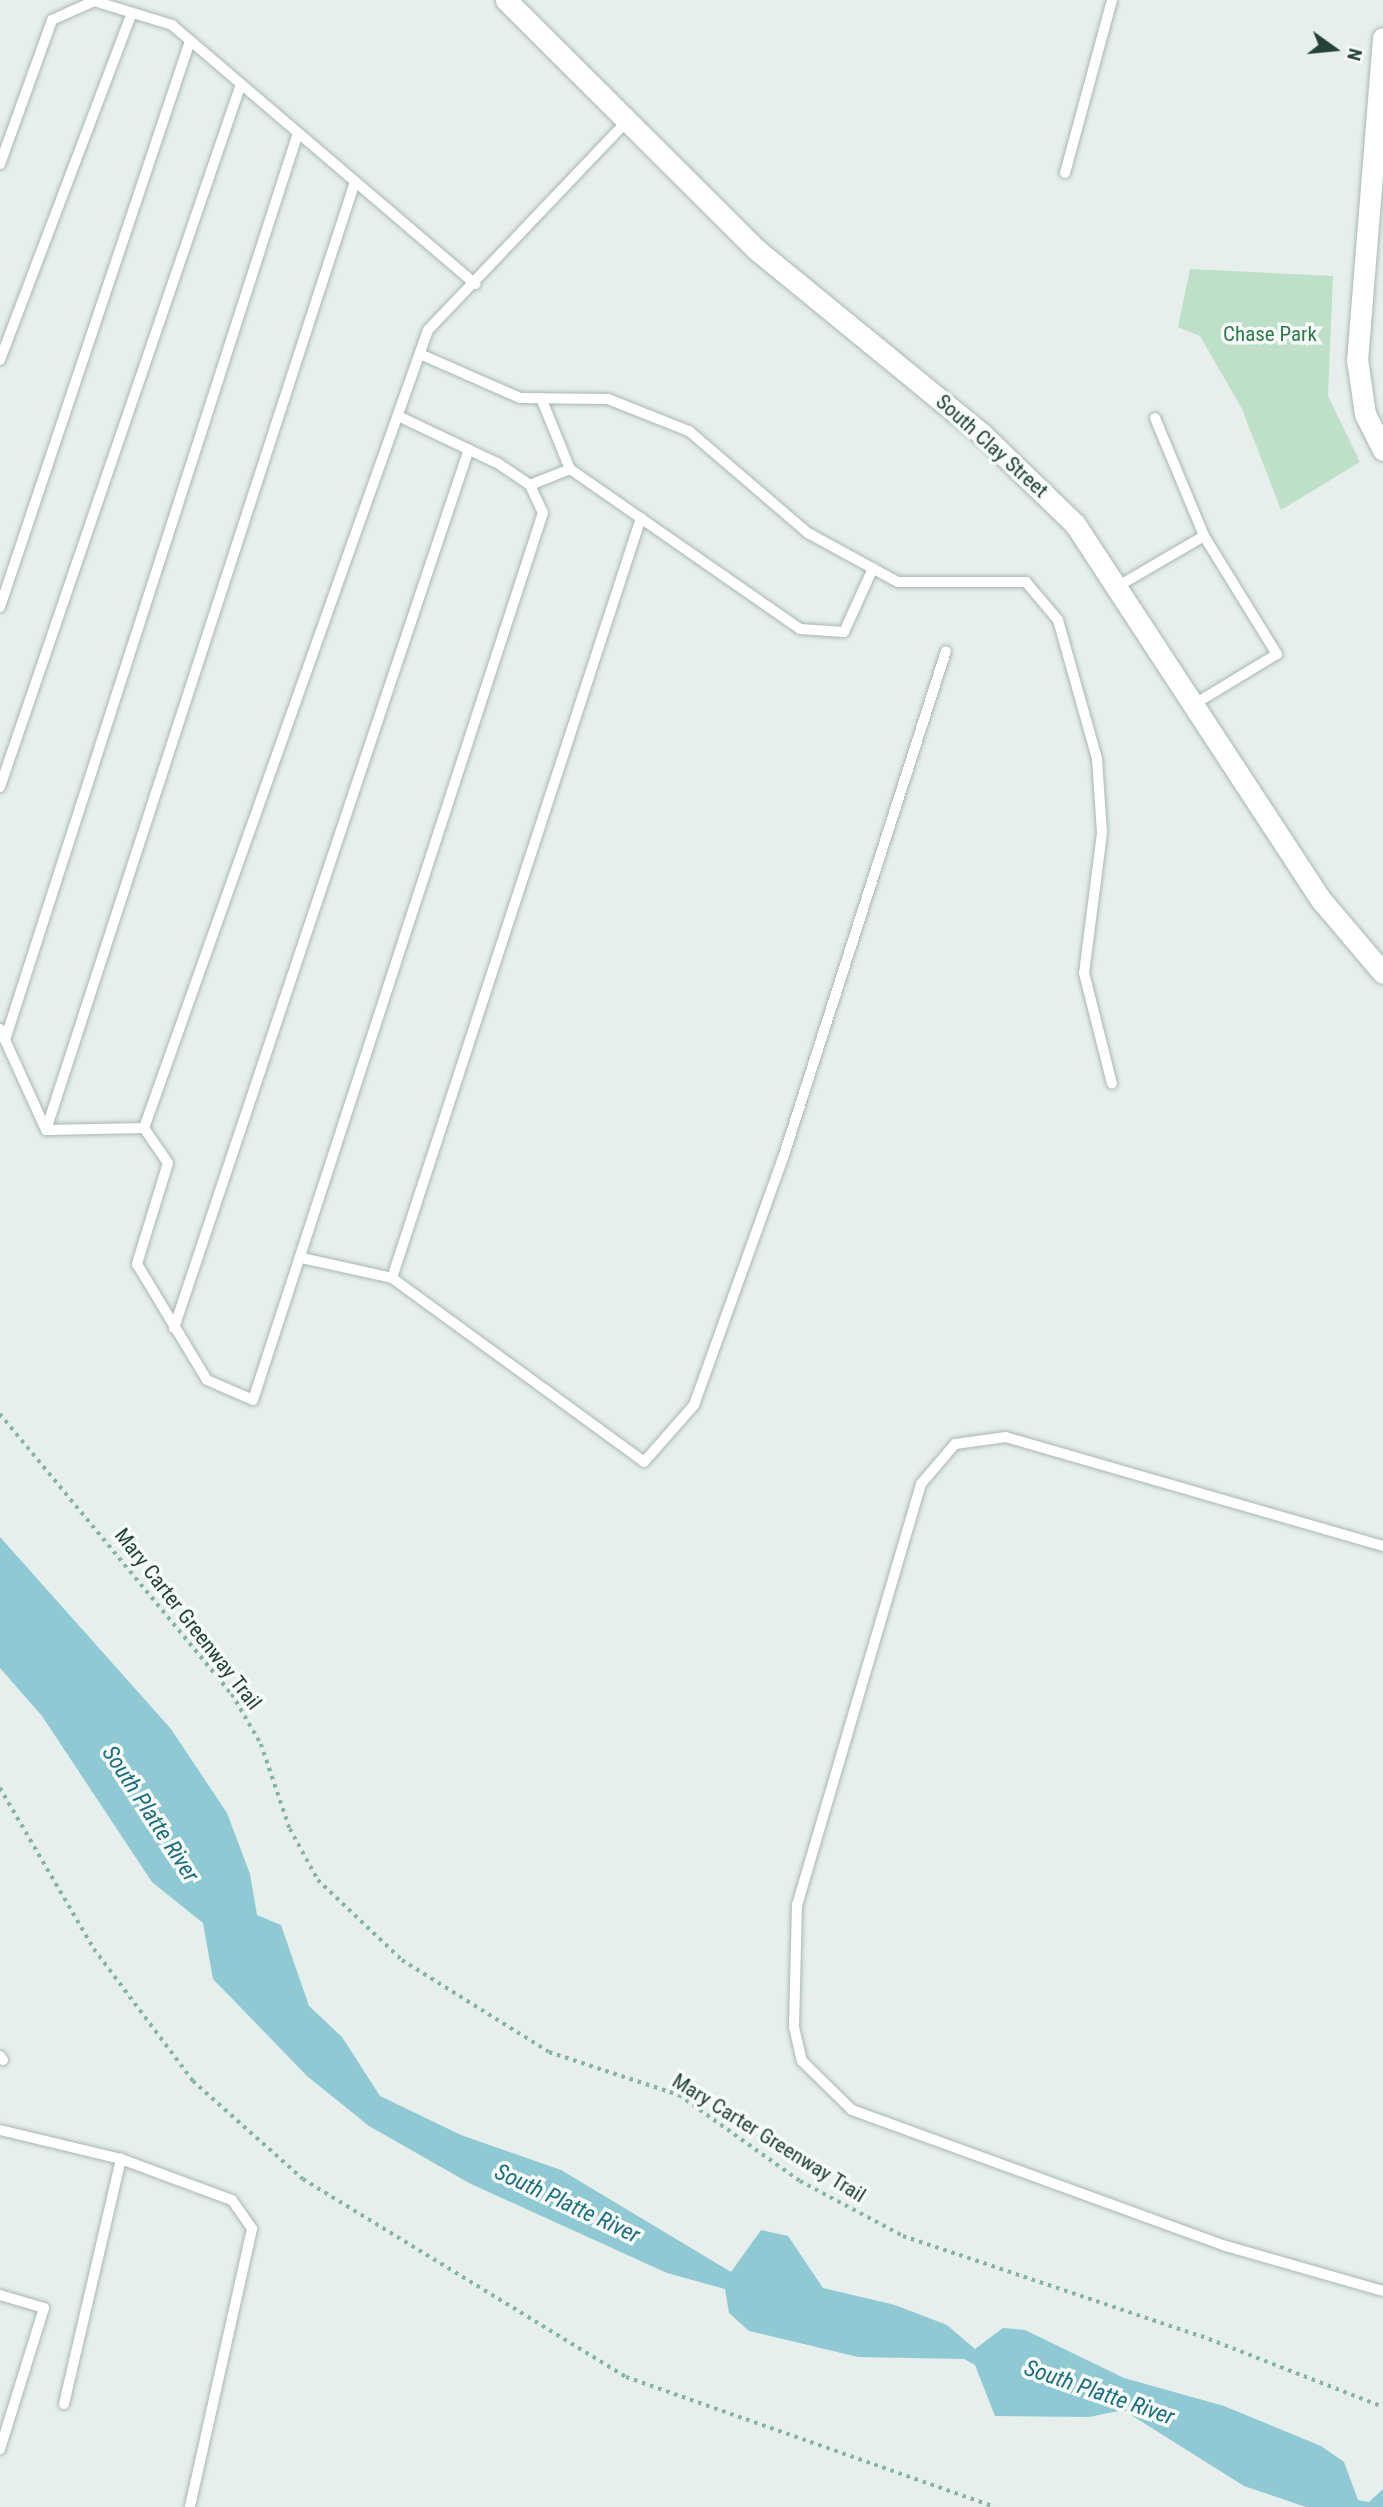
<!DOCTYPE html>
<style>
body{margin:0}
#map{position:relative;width:1383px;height:2507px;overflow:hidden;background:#e6efeb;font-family:"Roboto Condensed",sans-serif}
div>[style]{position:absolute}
.green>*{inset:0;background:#bfe0c8}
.water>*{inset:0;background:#8ec9d4}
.path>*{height:3.5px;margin-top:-1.75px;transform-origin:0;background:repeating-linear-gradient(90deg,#86b3a5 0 3.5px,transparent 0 8.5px)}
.roads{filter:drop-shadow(0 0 2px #a8b8b2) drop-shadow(0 0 2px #a8b8b2)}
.service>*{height:10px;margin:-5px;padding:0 5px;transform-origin:5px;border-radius:5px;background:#fff}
.minor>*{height:21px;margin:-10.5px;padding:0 10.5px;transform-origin:10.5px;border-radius:10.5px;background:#fff}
span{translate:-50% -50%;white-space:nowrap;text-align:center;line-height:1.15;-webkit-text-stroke:7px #f7fbf9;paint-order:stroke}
.park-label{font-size:21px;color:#2d7a4b}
.street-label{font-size:21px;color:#24423a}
.water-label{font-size:23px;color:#1c6f80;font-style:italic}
.north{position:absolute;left:1299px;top:14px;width:70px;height:70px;-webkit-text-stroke:5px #f7fbf9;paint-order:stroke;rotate:105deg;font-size:19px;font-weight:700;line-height:28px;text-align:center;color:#24423a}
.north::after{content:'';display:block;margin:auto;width:24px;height:32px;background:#24423a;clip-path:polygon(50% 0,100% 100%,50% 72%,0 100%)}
</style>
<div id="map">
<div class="green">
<div style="clip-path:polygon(1190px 269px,1333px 276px,1328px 396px,1360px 462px,1281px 510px,1242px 409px,1200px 336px,1178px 327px)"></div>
</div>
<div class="water">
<div style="clip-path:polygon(0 1537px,171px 1729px,227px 1813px,250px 1874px,257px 1915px,281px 1925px,309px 2006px,342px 2037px,380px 2096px,461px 2135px,561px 2170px,731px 2272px,761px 2230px,788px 2236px,823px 2288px,895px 2305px,947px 2325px,975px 2349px,1003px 2328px,1025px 2330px,1124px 2378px,1224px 2406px,1321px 2446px,1344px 2462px,1358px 2500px,1369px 2502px,1383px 2489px,1383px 2507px,1306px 2507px,1244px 2486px,1123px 2410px,1089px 2417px,995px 2416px,975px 2365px,964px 2359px,858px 2357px,749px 2331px,729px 2313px,725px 2289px,667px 2273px,469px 2183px,369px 2126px,307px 2076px,213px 1979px,203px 1923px,152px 1882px,42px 1716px,0 1668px)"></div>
</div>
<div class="path">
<div style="left:0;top:1414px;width:364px;rotate:50.4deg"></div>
<div style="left:232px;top:1694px;width:58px;rotate:59.9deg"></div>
<div style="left:261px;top:1744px;width:90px;rotate:71.2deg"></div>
<div style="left:290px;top:1829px;width:58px;rotate:61.2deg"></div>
<div style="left:318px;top:1880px;width:116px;rotate:43.6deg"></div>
<div style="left:402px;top:1960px;width:173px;rotate:32deg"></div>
<div style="left:549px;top:2052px;width:137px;rotate:18.3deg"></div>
<div style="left:679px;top:2095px;width:148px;rotate:35.4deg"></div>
<div style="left:800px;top:2181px;width:117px;rotate:28.1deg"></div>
<div style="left:903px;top:2236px;width:314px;rotate:18.6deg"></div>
<div style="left:1201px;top:2336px;width:195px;rotate:21.3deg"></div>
<div style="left:0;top:1788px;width:186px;rotate:59.7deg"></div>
<div style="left:94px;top:1949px;width:165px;rotate:53.1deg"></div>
<div style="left:193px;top:2081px;width:147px;rotate:41.7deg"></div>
<div style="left:303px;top:2179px;width:379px;rotate:31.5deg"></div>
<div style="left:626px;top:2377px;width:391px;rotate:19.4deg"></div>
</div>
<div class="roads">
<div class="service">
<div style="left:0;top:164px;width:153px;rotate:-70.1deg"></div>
<div style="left:52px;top:20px;width:46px;rotate:-24.3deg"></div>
<div style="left:94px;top:1px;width:82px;rotate:17.1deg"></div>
<div style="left:172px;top:25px;width:399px;rotate:40.5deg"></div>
<div style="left:1065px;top:173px;width:179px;rotate:-74.8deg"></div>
<div style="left:420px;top:354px;width:109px;rotate:23.7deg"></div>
<div style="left:520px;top:398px;width:88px;rotate:0.7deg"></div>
<div style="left:608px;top:399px;width:87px;rotate:21.6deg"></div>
<div style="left:689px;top:431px;width:157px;rotate:40.6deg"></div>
<div style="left:808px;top:533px;width:102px;rotate:28.6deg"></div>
<div style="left:898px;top:582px;width:128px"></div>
<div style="left:1026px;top:582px;width:50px;rotate:49.9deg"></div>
<div style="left:1058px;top:620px;width:144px;rotate:74.3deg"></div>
<div style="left:1097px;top:759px;width:74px;rotate:86.1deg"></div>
<div style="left:1102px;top:833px;width:141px;rotate:97.3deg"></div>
<div style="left:1084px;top:973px;width:114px;rotate:75.8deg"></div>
<div style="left:0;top:360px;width:371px;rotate:-69.2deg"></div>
<div style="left:541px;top:398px;width:77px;rotate:67.8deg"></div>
<div style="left:570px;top:469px;width:280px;rotate:34.8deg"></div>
<div style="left:800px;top:629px;width:44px;rotate:3.9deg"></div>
<div style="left:844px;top:632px;width:70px;rotate:-65.6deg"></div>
<div style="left:1155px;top:418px;width:128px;rotate:67.4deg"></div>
<div style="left:530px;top:485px;width:43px;rotate:-21.8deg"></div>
<div style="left:1120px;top:585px;width:97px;rotate:-30.3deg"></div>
<div style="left:1204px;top:536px;width:139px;rotate:58.3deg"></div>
<div style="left:1277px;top:654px;width:95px;rotate:148.8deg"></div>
<div style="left:0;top:607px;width:597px;rotate:-71.44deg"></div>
<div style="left:0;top:787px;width:743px;rotate:-71.08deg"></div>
<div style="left:0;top:1029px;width:111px;rotate:65.5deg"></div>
<div style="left:46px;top:1130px;width:98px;rotate:-1.2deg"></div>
<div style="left:144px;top:1128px;width:42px;rotate:55.6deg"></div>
<div style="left:168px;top:1163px;width:106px;rotate:107.1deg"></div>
<div style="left:137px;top:1264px;width:135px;rotate:58.9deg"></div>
<div style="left:207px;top:1380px;width:50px;rotate:23.5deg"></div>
<div style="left:253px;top:1400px;width:933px;rotate:-71.9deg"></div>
<div style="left:543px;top:513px;width:31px;rotate:-115deg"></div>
<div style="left:530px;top:485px;width:40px;rotate:-146deg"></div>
<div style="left:497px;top:463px;width:110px;rotate:-154.6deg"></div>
<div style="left:5px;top:1040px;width:953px;rotate:-72.1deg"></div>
<div style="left:144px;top:1128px;width:847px;rotate:-70.41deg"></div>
<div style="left:428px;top:330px;width:289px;rotate:-46.4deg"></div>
<div style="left:46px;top:1130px;width:997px;rotate:-71.95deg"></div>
<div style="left:302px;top:1258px;width:92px;rotate:12.5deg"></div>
<div style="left:392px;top:1278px;width:312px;rotate:36.1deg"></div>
<div style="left:644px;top:1462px;width:76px;rotate:-48.7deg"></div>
<div style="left:694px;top:1405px;width:266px;rotate:-70.2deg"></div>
<div style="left:784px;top:1155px;width:529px;rotate:-72.18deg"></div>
<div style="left:392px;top:1278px;width:800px;rotate:-71.86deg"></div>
<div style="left:174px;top:1328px;width:927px;rotate:-71.45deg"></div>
<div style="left:1383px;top:1546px;width:392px;rotate:-163.9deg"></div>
<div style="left:1006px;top:1437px;width:51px;rotate:172.2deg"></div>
<div style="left:955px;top:1444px;width:52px;rotate:130.4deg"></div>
<div style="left:921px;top:1484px;width:438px;rotate:106.4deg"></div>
<div style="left:797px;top:1904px;width:123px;rotate:91.4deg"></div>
<div style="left:794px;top:2027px;width:35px;rotate:77deg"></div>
<div style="left:802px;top:2061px;width:70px;rotate:44.4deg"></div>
<div style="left:852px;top:2110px;width:398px;rotate:20deg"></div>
<div style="left:1226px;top:2246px;width:163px;rotate:16deg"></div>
<div style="left:0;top:2056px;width:5px;rotate:53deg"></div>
<div style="left:0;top:2130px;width:124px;rotate:13.5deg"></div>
<div style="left:0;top:2295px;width:46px;rotate:16.5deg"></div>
<div style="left:44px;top:2308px;width:148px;rotate:107.3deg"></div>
<div style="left:64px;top:2404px;width:252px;rotate:-76.9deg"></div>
<div style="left:121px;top:2159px;width:118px;rotate:20.3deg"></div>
<div style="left:232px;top:2200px;width:35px;rotate:55deg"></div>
<div style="left:252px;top:2229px;width:285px;rotate:102.6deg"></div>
</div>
<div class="minor">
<div style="left:506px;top:0;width:354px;rotate:44.9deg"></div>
<div style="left:757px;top:250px;width:291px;rotate:39.3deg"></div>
<div style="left:982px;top:434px;width:129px;rotate:44.1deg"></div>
<div style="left:1075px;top:524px;width:451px;rotate:56.8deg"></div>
<div style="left:1322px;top:901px;width:94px;rotate:49.7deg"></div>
<div style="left:1383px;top:38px;width:322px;rotate:94.6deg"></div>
<div style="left:1357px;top:359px;width:56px;rotate:81.7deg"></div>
<div style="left:1365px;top:414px;width:40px;rotate:63.4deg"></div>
</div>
</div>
<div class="park-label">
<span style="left:1270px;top:334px">Chase Park</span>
</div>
<div class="street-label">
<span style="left:992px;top:446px;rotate:42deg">South Clay Street</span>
<span style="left:188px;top:1619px;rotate:52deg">Mary Carter Greenway Trail</span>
<span style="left:769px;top:2138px;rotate:32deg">Mary Carter Greenway Trail</span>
</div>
<div class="water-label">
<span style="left:150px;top:1814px;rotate:57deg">South Platte River</span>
<span style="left:567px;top:2204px;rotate:25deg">South Platte River</span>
<span style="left:1099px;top:2393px;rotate:19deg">South Platte River</span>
</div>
<div class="north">N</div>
</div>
